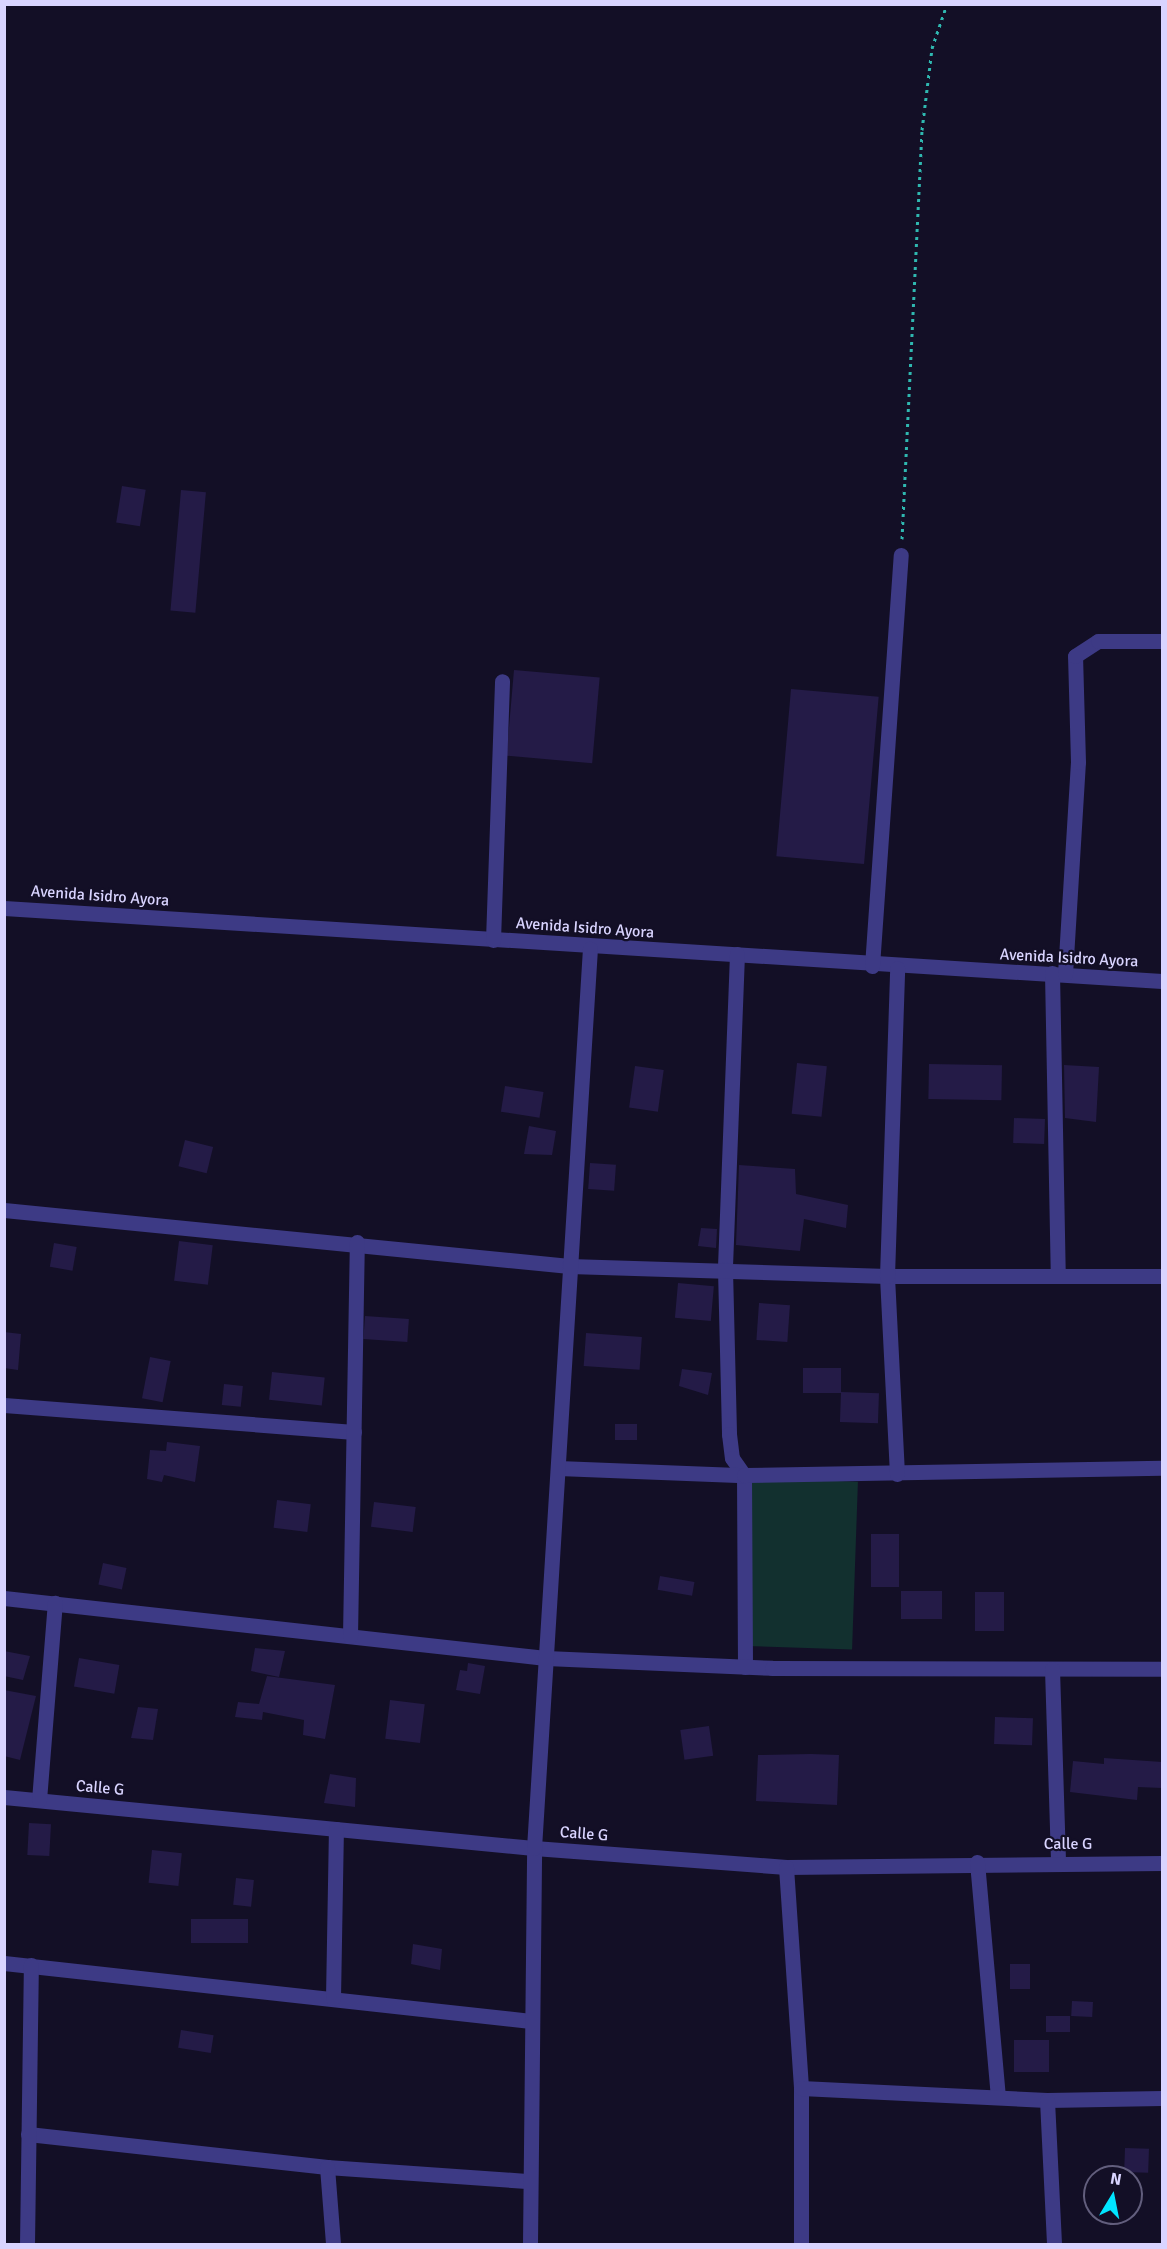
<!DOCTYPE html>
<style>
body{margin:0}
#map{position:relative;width:1167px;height:2249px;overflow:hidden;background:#130f26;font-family:Signika,sans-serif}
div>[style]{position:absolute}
.green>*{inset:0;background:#12302f;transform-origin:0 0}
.building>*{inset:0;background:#241b47;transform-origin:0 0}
.path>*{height:3px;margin-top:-1.5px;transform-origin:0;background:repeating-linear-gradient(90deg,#2fb8b0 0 3px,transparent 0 7.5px)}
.minor>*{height:15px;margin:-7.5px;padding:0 7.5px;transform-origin:7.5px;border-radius:7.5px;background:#3d3a85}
span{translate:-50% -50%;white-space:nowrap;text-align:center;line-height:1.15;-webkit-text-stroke:4.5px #130f26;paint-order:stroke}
.street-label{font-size:16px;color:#d9d4ff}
.frame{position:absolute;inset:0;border:6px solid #d9d4ff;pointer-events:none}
.north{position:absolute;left:1083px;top:2165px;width:60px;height:60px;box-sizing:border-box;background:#130f26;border:2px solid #625e7d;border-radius:50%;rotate:10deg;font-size:16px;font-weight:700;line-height:24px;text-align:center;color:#d9d4ff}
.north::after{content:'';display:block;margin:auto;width:21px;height:27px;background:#00e5ff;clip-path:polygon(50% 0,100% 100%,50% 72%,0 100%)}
</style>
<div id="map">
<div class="green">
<div style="left:752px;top:1478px;width:106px;height:168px;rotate:2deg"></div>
</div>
<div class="building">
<div style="left:122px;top:486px;width:24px;height:37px;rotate:9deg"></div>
<div style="left:181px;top:490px;width:25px;height:121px;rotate:5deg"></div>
<div style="left:514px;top:670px;width:86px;height:86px;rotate:5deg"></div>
<div style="left:791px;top:689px;width:88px;height:168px;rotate:5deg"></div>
<div style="left:797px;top:1063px;width:30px;height:51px;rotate:6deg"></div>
<div style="left:929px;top:1064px;width:73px;height:35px;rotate:1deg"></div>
<div style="clip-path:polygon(1064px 1065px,1099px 1067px,1096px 1122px,1065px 1118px)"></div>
<div style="left:635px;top:1066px;width:29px;height:42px;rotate:8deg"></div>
<div style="left:505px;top:1086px;width:39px;height:26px;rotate:9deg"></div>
<div style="left:1014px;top:1118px;width:31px;height:25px;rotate:2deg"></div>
<div style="clip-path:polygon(529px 1126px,556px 1131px,552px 1155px,524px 1154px)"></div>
<div style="left:185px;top:1140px;width:29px;height:27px;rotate:14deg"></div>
<div style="left:590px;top:1163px;width:26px;height:26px;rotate:4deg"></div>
<div style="clip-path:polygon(739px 1165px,795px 1169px,796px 1194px,848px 1205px,846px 1228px,804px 1219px,800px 1251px,736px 1245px)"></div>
<div style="clip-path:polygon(701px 1228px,717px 1229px,716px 1248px,698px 1246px)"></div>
<div style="left:179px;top:1241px;width:34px;height:40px;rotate:7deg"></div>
<div style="left:54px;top:1243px;width:23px;height:24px;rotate:10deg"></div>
<div style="left:678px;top:1283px;width:36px;height:35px;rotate:5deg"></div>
<div style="left:759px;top:1303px;width:31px;height:37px;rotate:4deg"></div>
<div style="left:365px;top:1316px;width:44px;height:23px;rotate:4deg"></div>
<div style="clip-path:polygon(4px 1332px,21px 1334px,18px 1370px,4px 1368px)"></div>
<div style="left:586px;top:1333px;width:56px;height:33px;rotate:4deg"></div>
<div style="left:150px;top:1357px;width:21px;height:42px;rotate:11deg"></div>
<div style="left:803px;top:1368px;width:38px;height:25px"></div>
<div style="clip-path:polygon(682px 1369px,712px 1373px,708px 1395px,679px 1386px)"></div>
<div style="left:272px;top:1372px;width:53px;height:28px;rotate:6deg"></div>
<div style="left:224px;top:1384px;width:19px;height:21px;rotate:6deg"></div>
<div style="left:841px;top:1392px;width:38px;height:30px;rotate:2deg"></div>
<div style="left:615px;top:1424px;width:22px;height:16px"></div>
<div style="clip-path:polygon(167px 1442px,200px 1446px,195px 1482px,164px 1475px,162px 1482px,147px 1479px,150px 1450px,166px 1451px)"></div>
<div style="left:277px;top:1500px;width:34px;height:28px;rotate:7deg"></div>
<div style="left:374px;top:1502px;width:42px;height:25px;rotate:7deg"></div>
<div style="left:871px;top:1534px;width:28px;height:53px"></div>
<div style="left:103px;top:1563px;width:24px;height:22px;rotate:12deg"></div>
<div style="left:660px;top:1576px;width:35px;height:14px;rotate:10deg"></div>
<div style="left:901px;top:1591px;width:41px;height:28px"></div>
<div style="left:1004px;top:1592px;width:39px;height:29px;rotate:90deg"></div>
<div style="clip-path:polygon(255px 1648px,285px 1651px,279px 1677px,251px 1671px)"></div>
<div style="clip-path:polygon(4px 1651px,30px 1656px,23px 1680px,4px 1676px)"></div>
<div style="left:79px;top:1658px;width:41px;height:29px;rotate:10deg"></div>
<div style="clip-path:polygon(468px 1663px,485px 1666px,480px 1694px,456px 1690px,460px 1670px,467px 1671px)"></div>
<div style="clip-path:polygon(267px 1676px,335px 1685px,325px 1739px,303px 1735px,304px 1720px,263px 1712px,262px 1720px,235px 1717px,238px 1702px,259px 1704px)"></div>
<div style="clip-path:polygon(4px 1690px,36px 1696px,20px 1760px,4px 1756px)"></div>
<div style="left:390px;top:1700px;width:35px;height:39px;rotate:7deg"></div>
<div style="clip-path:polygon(138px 1707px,158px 1709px,153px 1740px,131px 1738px)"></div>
<div style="left:995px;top:1717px;width:38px;height:27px;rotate:2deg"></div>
<div style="left:709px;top:1726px;width:30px;height:29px;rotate:82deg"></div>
<div style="clip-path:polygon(811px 1754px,839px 1755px,837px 1805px,756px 1801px,758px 1755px)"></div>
<div style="clip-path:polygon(1104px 1758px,1162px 1762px,1162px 1788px,1138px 1787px,1137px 1800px,1070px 1792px,1073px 1761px,1104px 1764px)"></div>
<div style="clip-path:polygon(330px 1774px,356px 1778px,355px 1807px,324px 1803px)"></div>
<div style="left:29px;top:1823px;width:22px;height:32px;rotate:3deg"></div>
<div style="left:152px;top:1850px;width:30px;height:33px;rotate:6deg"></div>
<div style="left:236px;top:1878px;width:18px;height:27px;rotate:6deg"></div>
<div style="left:191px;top:1919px;width:57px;height:24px"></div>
<div style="clip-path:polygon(413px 1944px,442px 1949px,440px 1970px,411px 1964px)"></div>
<div style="left:1010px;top:1964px;width:20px;height:25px"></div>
<div style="left:1072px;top:2001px;width:21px;height:15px;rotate:3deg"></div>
<div style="left:1046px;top:2016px;width:24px;height:16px"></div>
<div style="left:181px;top:2030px;width:33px;height:18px;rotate:9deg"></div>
<div style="left:1014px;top:2040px;width:35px;height:32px"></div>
<div style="left:1125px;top:2148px;width:24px;height:24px;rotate:2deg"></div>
</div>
<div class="path">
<div style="left:902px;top:539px;width:409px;rotate:-87.2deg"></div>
<div style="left:922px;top:130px;width:83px;rotate:-83deg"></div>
<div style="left:932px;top:48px;width:46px;rotate:-71.2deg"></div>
</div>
<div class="minor">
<div style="left:4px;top:908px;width:1160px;rotate:3.61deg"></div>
<div style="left:493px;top:940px;width:259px;rotate:-88deg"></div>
<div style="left:737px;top:954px;width:315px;rotate:92.2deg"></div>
<div style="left:725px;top:1269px;width:165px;rotate:88.6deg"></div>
<div style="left:729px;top:1434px;width:24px;rotate:83deg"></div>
<div style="left:732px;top:1458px;width:21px;rotate:55deg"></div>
<div style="left:744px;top:1475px;width:192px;rotate:89.7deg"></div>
<div style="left:872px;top:966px;width:412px;rotate:-86deg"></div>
<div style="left:1052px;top:973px;width:300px;rotate:88.9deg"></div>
<div style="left:1065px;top:974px;width:212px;rotate:-86.5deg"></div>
<div style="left:1078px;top:762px;width:106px;rotate:-91.6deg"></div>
<div style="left:1075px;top:656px;width:27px;rotate:-33deg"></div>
<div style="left:1098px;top:641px;width:64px"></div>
<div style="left:4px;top:1210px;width:568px;rotate:5.66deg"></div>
<div style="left:569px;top:1266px;width:318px;rotate:1.8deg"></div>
<div style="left:887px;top:1276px;width:275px"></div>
<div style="left:4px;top:1405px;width:351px;rotate:4.4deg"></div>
<div style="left:558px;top:1468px;width:186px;rotate:2.2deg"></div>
<div style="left:744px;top:1475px;width:418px;rotate:-1deg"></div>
<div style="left:897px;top:1474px;width:198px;rotate:-92.9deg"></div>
<div style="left:887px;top:1276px;width:308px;rotate:-88.1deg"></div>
<div style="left:4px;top:1598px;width:545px;rotate:6.32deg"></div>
<div style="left:546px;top:1658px;width:226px;rotate:2.5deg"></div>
<div style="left:772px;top:1668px;width:390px;rotate:0.1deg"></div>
<div style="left:350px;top:1636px;width:394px;rotate:-89deg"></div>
<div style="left:1052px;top:1669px;width:193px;rotate:88.2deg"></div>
<div style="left:4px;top:1797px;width:532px;rotate:5.5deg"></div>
<div style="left:534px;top:1848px;width:253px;rotate:4.3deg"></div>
<div style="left:786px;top:1867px;width:376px;rotate:-0.6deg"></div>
<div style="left:39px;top:1800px;width:198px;rotate:-85.4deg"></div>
<div style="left:977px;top:1862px;width:236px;rotate:84.9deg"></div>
<div style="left:786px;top:1867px;width:222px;rotate:86.1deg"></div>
<div style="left:801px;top:2088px;width:156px;rotate:90deg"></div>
<div style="left:4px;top:1963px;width:530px;rotate:6.28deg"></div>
<div style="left:333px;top:1998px;width:169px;rotate:-89deg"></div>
<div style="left:801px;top:2088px;width:246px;rotate:2.8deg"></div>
<div style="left:1047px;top:2100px;width:115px;rotate:-1deg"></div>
<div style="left:1047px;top:2100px;width:144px;rotate:87.2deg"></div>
<div style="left:28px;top:2134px;width:301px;rotate:6.3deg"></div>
<div style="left:327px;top:2167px;width:200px;rotate:4deg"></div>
<div style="left:327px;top:2167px;width:77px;rotate:85.5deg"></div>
<div style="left:27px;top:2244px;width:279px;rotate:-89.2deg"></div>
<div style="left:530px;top:2244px;width:396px;rotate:-89.4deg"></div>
<div style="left:534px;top:1848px;width:901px;rotate:-86.44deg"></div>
</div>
<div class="street-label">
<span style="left:100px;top:896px;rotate:4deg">Avenida Isidro Ayora</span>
<span style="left:585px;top:928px;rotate:4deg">Avenida Isidro Ayora</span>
<span style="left:1069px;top:958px;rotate:3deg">Avenida Isidro Ayora</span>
<span style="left:100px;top:1788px;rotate:5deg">Calle G</span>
<span style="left:584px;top:1834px;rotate:4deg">Calle G</span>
<span style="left:1068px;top:1844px">Calle G</span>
</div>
<div class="frame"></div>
<div class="north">N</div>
</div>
